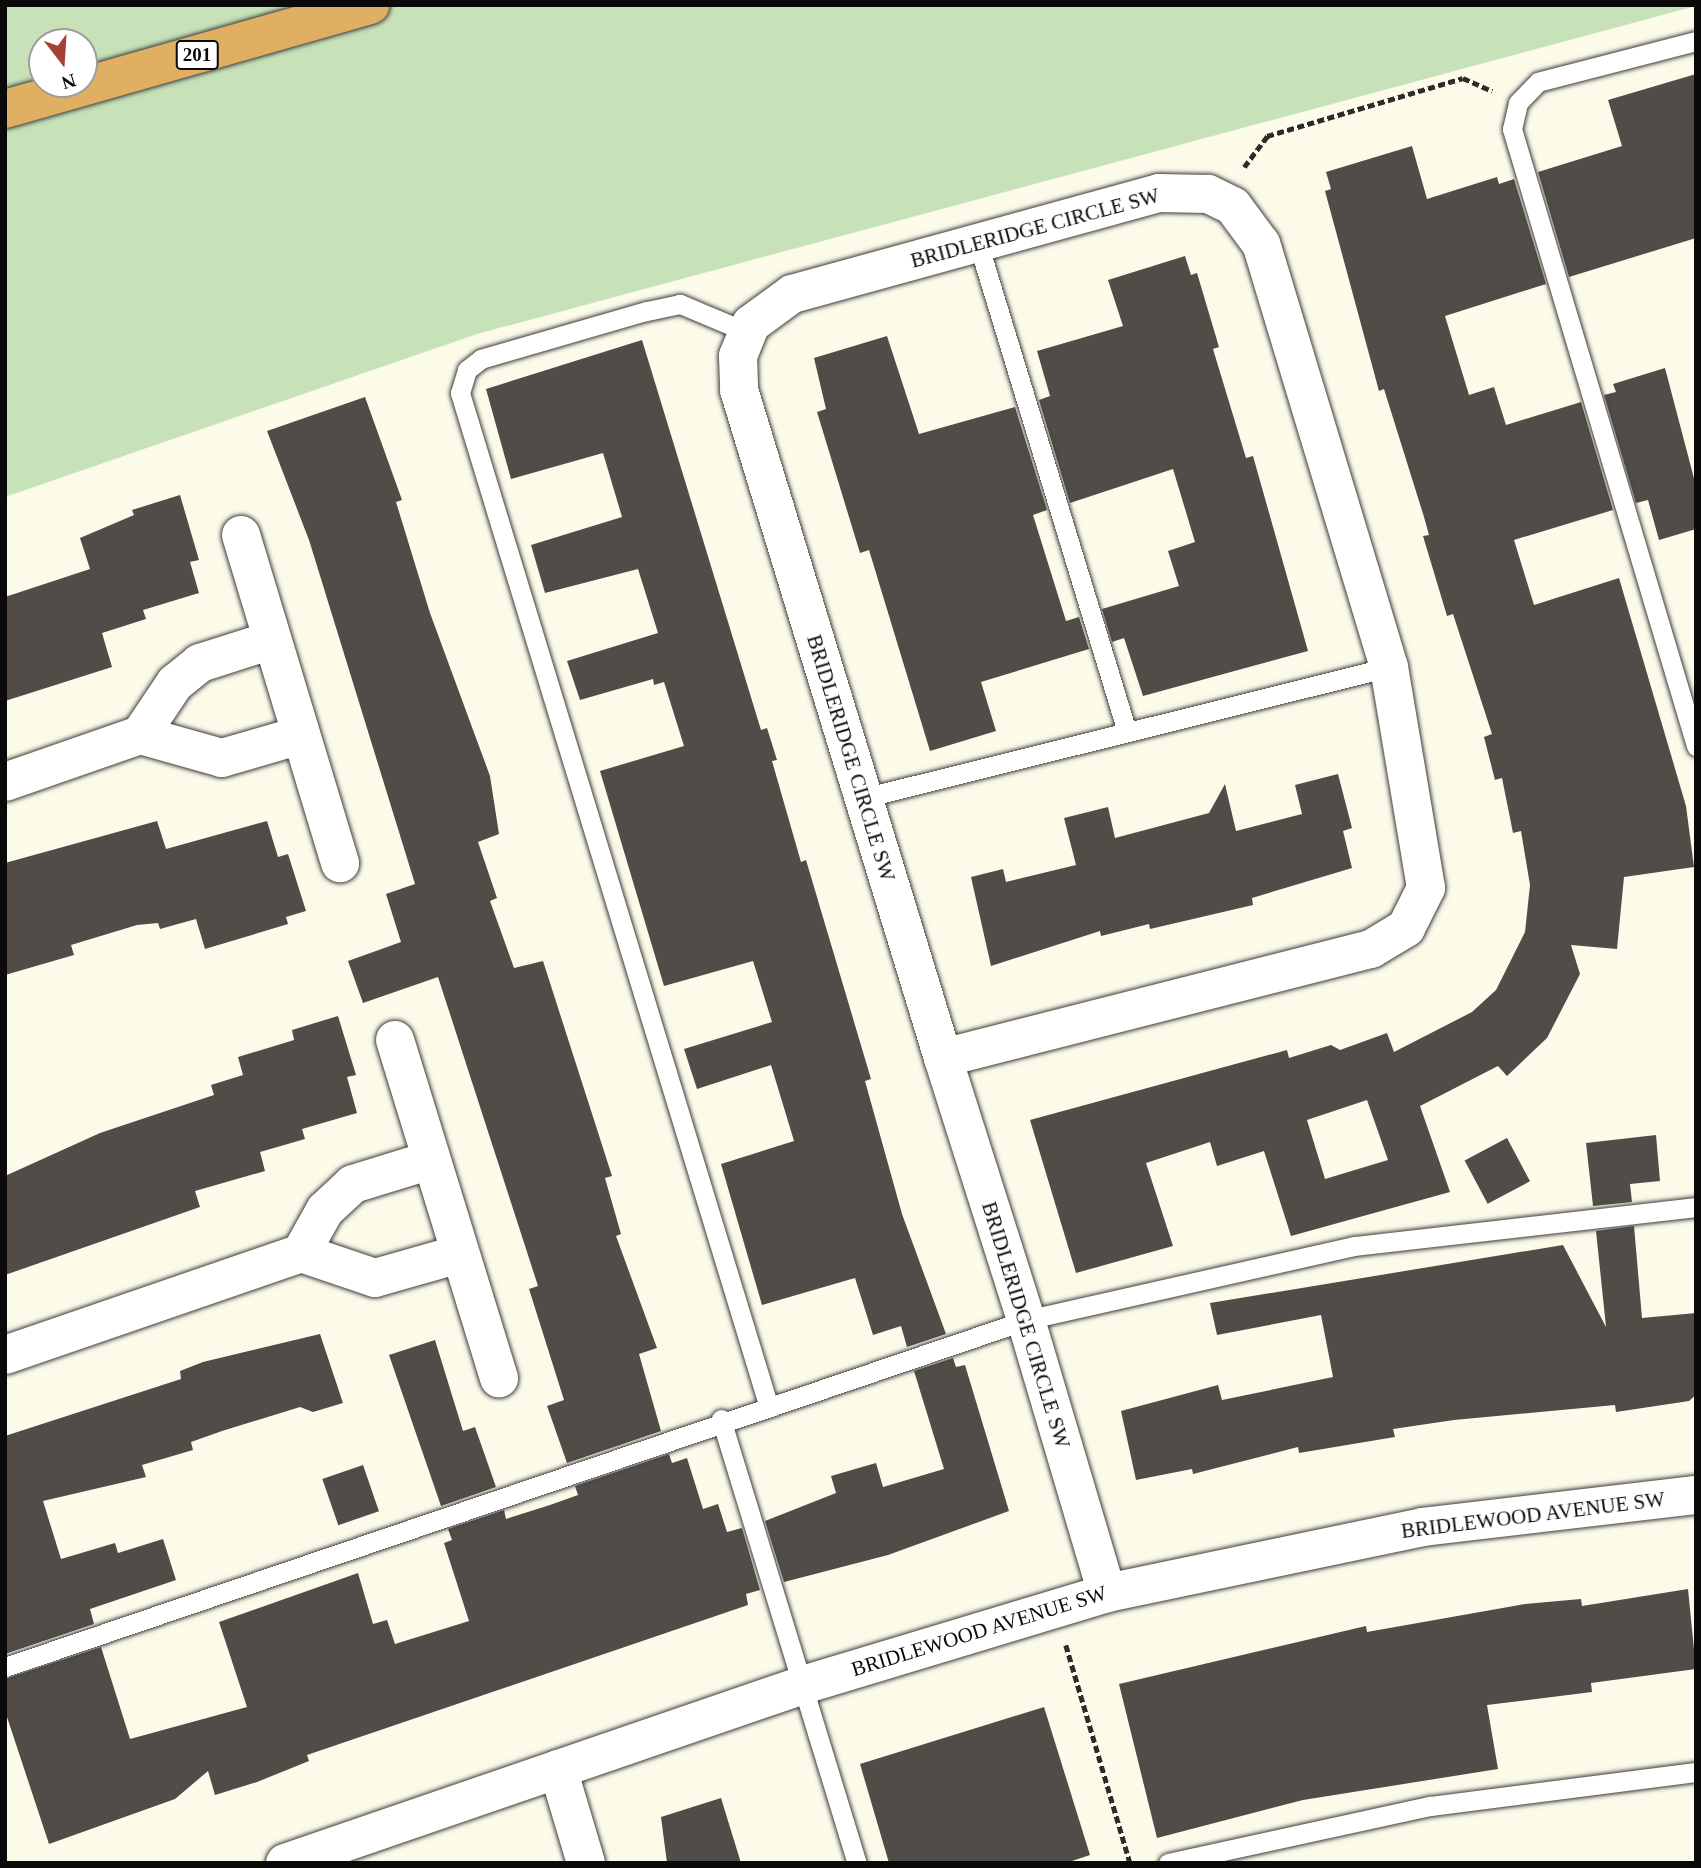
<!DOCTYPE html>
<style>
body{margin:0}
#map{position:relative;width:1701px;height:1868px;overflow:hidden;background:#fcfbe9;font-family:Georgia,serif}
div>[style]{position:absolute}
.green>*{inset:0;background:#c7e1b8}
.building>*{inset:0;background:#514c48;transform-origin:0 0}
.path>*{height:4.5px;margin-top:-2.25px;transform-origin:0;background:repeating-linear-gradient(90deg,#2c2c2c 0 7px,transparent 0 10.5px)}
.roads{filter:drop-shadow(0 0 2px #3d3d3d) drop-shadow(0 0 2px #3d3d3d)}
.service>*{height:19px;margin:-9.5px;padding:0 9.5px;transform-origin:9.5px;border-radius:9.5px;background:#fff}
.minor>*{height:38px;margin:-19px;padding:0 19px;transform-origin:19px;border-radius:19px;background:#fff}
.motorway>*{height:38px;margin:-19px;padding:0 19px;transform-origin:19px;border-radius:19px;background:#e1af62}
span{translate:-50% -50%;white-space:nowrap;text-align:center;line-height:1.15;-webkit-text-stroke:7px #fff;paint-order:stroke}
.shield-label span{padding:2px 5px;background:#fff;border:2px solid;border-radius:5px;-webkit-text-stroke-width:0}
.shield-label{font-size:19px;color:#0a0a0a;font-weight:700}
.street-label{font-size:21px;color:#0a0a0a}
.frame{position:absolute;inset:0;border:7px solid #0a0a0a;pointer-events:none}
.north{position:absolute;left:28px;top:28px;width:70px;height:70px;box-sizing:border-box;background:#fff;border:2px solid #9d9d9d;border-radius:50%;rotate:163deg;font-size:19px;font-weight:700;line-height:28px;text-align:center;color:#0a0a0a}
.north::after{content:'';display:block;margin:auto;width:24px;height:32px;background:#a64035;clip-path:polygon(50% 0,100% 100%,50% 72%,0 100%)}
</style>
<div id="map">
<div class="green">
<div style="clip-path:polygon(evenodd,5px 5px,1696px 5px,1696px 6px,477px 334px,5px 497px,5px 5px,42px 42px,84px 42px,84px 84px,42px 84px,42px 42px)"></div>
</div>
<div class="building">
<div style="clip-path:polygon(1696px 74px,1696px 238px,1569px 277px,1538px 172px,1622px 146px,1608px 100px)"></div>
<div style="clip-path:polygon(evenodd,1412px 146px,1427px 199px,1497px 177px,1499px 184px,1514px 179px,1546px 284px,1445px 316px,1469px 395px,1494px 387px,1506px 425px,1581px 402px,1613px 510px,1514px 540px,1534px 605px,1619px 578px,1686px 806px,1694px 867px,1624px 877px,1617px 949px,1571px 945px,1580px 974px,1547px 1038px,1507px 1076px,1498px 1066px,1420px 1106px,1450px 1192px,1291px 1236px,1264px 1151px,1217px 1166px,1210px 1142px,1146px 1163px,1173px 1246px,1076px 1273px,1030px 1120px,1287px 1050px,1289px 1058px,1331px 1045px,1340px 1050px,1387px 1033px,1394px 1052px,1472px 1012px,1496px 990px,1525px 932px,1530px 885px,1521px 831px,1513px 833px,1502px 778px,1495px 780px,1484px 737px,1492px 734px,1453px 614px,1447px 616px,1423px 536px,1429px 535px,1424px 517px,1384px 389px,1379px 391px,1325px 191px,1331px 189px,1326px 172px,1412px 146px,1367px 1100px,1388px 1160px,1325px 1179px,1307px 1120px,1367px 1100px)"></div>
<div style="clip-path:polygon(1185px 256px,1191px 275px,1197px 273px,1219px 347px,1213px 349px,1246px 458px,1253px 456px,1308px 651px,1143px 696px,1124px 638px,1112px 642px,1102px 609px,1179px 586px,1168px 551px,1195px 542px,1173px 469px,1070px 503px,1039px 400px,1050px 396px,1037px 351px,1123px 326px,1108px 280px)"></div>
<div style="clip-path:polygon(887px 336px,919px 434px,1015px 407px,1047px 510px,1033px 515px,1066px 621px,1079px 617px,1089px 649px,981px 682px,996px 731px,930px 751px,869px 550px,860px 553px,817px 412px,826px 409px,814px 358px)"></div>
<div style="clip-path:polygon(642px 340px,761px 730px,767px 728px,777px 760px,772px 761px,801px 862px,806px 860px,871px 1079px,865px 1081px,902px 1214px,946px 1334px,907px 1347px,901px 1326px,873px 1335px,855px 1278px,762px 1305px,721px 1164px,794px 1141px,771px 1065px,697px 1089px,684px 1049px,772px 1022px,753px 961px,664px 986px,600px 771px,684px 746px,664px 682px,654px 685px,653px 679px,580px 700px,567px 661px,658px 633px,638px 569px,545px 593px,531px 545px,622px 517px,603px 453px,511px 479px,486px 389px)"></div>
<div style="clip-path:polygon(1665px 368px,1696px 486px,1696px 529px,1659px 540px,1648px 500px,1636px 503px,1604px 395px,1616px 392px,1613px 384px)"></div>
<div style="clip-path:polygon(365px 397px,402px 500px,396px 502px,430px 613px,490px 776px,499px 834px,478px 842px,497px 898px,490px 901px,514px 968px,543px 961px,612px 1176px,605px 1178px,621px 1234px,616px 1236px,657px 1348px,639px 1354px,661px 1431px,567px 1463px,547px 1406px,564px 1400px,529px 1289px,538px 1286px,438px 977px,363px 1003px,348px 961px,401px 942px,386px 894px,415px 884px,309px 540px,267px 431px)"></div>
<div style="clip-path:polygon(180px 495px,199px 560px,190px 562px,199px 593px,143px 610px,146px 619px,102px 633px,112px 667px,5px 701px,5px 597px,90px 569px,80px 538px,134px 515px,132px 510px)"></div>
<div style="clip-path:polygon(1338px 774px,1352px 828px,1343px 831px,1352px 868px,1252px 898px,1253px 905px,1150px 929px,1149px 924px,1101px 936px,1100px 931px,991px 966px,971px 877px,1003px 869px,1006px 882px,1076px 865px,1064px 818px,1108px 807px,1115px 838px,1209px 813px,1225px 784px,1236px 831px,1302px 814px,1295px 785px)"></div>
<div style="clip-path:polygon(157px 821px,166px 849px,267px 821px,278px 857px,288px 854px,306px 911px,286px 917px,288px 924px,205px 949px,196px 919px,160px 929px,158px 923px,137px 925px,71px 945px,74px 955px,5px 975px,5px 863px)"></div>
<div style="clip-path:polygon(338px 1016px,356px 1075px,347px 1077px,357px 1113px,302px 1129px,305px 1139px,260px 1152px,265px 1171px,195px 1191px,200px 1207px,5px 1275px,5px 1176px,100px 1133px,214px 1095px,211px 1085px,243px 1075px,238px 1057px,294px 1040px,292px 1030px)"></div>
<div style="clip-path:polygon(1656px 1135px,1660px 1181px,1630px 1184px,1632px 1202px,1593px 1206px,1586px 1143px)"></div>
<div style="left:1507px;top:1138px;width:49px;height:48px;rotate:62deg"></div>
<div style="clip-path:polygon(1634px 1226px,1642px 1318px,1696px 1313px,1696px 1395px,1689px 1401px,1616px 1412px,1615px 1405px,1454px 1420px,1393px 1429px,1395px 1437px,1299px 1453px,1298px 1447px,1193px 1474px,1192px 1469px,1136px 1480px,1121px 1411px,1218px 1385px,1222px 1400px,1333px 1377px,1321px 1315px,1217px 1335px,1210px 1303px,1563px 1245px,1606px 1327px,1596px 1231px)"></div>
<div style="clip-path:polygon(320px 1334px,343px 1403px,313px 1412px,300px 1407px,222px 1431px,191px 1442px,193px 1450px,142px 1465px,146px 1477px,43px 1501px,61px 1559px,115px 1543px,118px 1553px,163px 1539px,176px 1580px,90px 1609px,94px 1624px,5px 1654px,5px 1436px,181px 1379px,180px 1371px,203px 1362px)"></div>
<div style="clip-path:polygon(435px 1340px,463px 1431px,475px 1427px,496px 1487px,441px 1506px,389px 1355px)"></div>
<div style="clip-path:polygon(953px 1358px,956px 1367px,965px 1365px,1009px 1511px,888px 1555px,784px 1582px,765px 1521px,836px 1493px,831px 1476px,876px 1463px,883px 1487px,944px 1469px,914px 1371px)"></div>
<div style="clip-path:polygon(669px 1454px,672px 1463px,687px 1458px,703px 1509px,718px 1504px,727px 1532px,742px 1528px,760px 1590px,746px 1594px,748px 1605px,307px 1755px,309px 1761px,257px 1782px,215px 1795px,208px 1771px,175px 1799px,49px 1844px,5px 1711px,5px 1679px,101px 1647px,130px 1739px,247px 1707px,219px 1622px,358px 1573px,373px 1624px,387px 1620px,395px 1644px,469px 1621px,444px 1543px,452px 1540px,448px 1529px,504px 1510px,506px 1519px,550px 1505px,578px 1495px,575px 1486px)"></div>
<div style="left:363px;top:1465px;width:49px;height:43px;rotate:71deg"></div>
<div style="clip-path:polygon(1688px 1589px,1696px 1669px,1591px 1683px,1592px 1692px,1487px 1705px,1498px 1769px,1303px 1800px,1157px 1838px,1119px 1684px,1366px 1626px,1367px 1632px,1525px 1604px,1581px 1599px,1582px 1606px)"></div>
<div style="clip-path:polygon(1044px 1707px,1090px 1855px,1066px 1863px,889px 1863px,860px 1764px)"></div>
<div style="clip-path:polygon(721px 1798px,741px 1863px,667px 1863px,661px 1817px)"></div>
</div>
<div class="path">
<div style="left:1244px;top:167px;width:39px;rotate:-53deg"></div>
<div style="left:1267px;top:136px;width:204px;rotate:-16.5deg"></div>
<div style="left:1463px;top:78px;width:32px;rotate:24deg"></div>
<div style="left:1066px;top:1645px;width:227px;rotate:73.6deg"></div>
</div>
<div class="roads">
<div class="service">
<div style="left:1696px;top:41px;width:163px;rotate:165.5deg"></div>
<div style="left:1538px;top:82px;width:29px;rotate:134deg"></div>
<div style="left:1518px;top:103px;width:27px;rotate:103deg"></div>
<div style="left:1512px;top:129px;width:644px;rotate:73.39deg"></div>
<div style="left:978px;top:243px;width:511px;rotate:73.05deg"></div>
<div style="left:747px;top:332px;width:73px;rotate:-157.3deg"></div>
<div style="left:680px;top:304px;width:35px;rotate:168deg"></div>
<div style="left:646px;top:311px;width:172px;rotate:163.8deg"></div>
<div style="left:481px;top:359px;width:18px;rotate:142deg"></div>
<div style="left:467px;top:370px;width:24px;rotate:107deg"></div>
<div style="left:460px;top:393px;width:1057px;rotate:73.06deg"></div>
<div style="left:863px;top:798px;width:542px;rotate:-13.98deg"></div>
<div style="left:721px;top:1419px;width:464px;rotate:73deg"></div>
<div style="left:5px;top:1667px;width:1078px;rotate:-18.77deg"></div>
<div style="left:1026px;top:1320px;width:336px;rotate:-12.7deg"></div>
<div style="left:1354px;top:1246px;width:344px;rotate:-6.5deg"></div>
<div style="left:1168px;top:1863px;width:268px;rotate:-12.3deg"></div>
<div style="left:1430px;top:1806px;width:268px;rotate:-7.3deg"></div>
</div>
<div class="minor">
<div style="left:241px;top:535px;width:343px;rotate:73.2deg"></div>
<div style="left:272px;top:640px;width:76px;rotate:162.3deg"></div>
<div style="left:200px;top:663px;width:32px;rotate:141deg"></div>
<div style="left:175px;top:683px;width:63px;rotate:123.9deg"></div>
<div style="left:140px;top:735px;width:85px;rotate:15.7deg"></div>
<div style="left:222px;top:758px;width:82px;rotate:-16.2deg"></div>
<div style="left:5px;top:782px;width:143px;rotate:-19.2deg"></div>
<div style="left:395px;top:1040px;width:354px;rotate:72.9deg"></div>
<div style="left:943px;top:1058px;width:442px;rotate:-14.3deg"></div>
<div style="left:1371px;top:949px;width:41px;rotate:-31deg"></div>
<div style="left:1406px;top:928px;width:45px;rotate:-63.4deg"></div>
<div style="left:1426px;top:888px;width:224px;rotate:-99.5deg"></div>
<div style="left:1389px;top:667px;width:442px;rotate:-106.8deg"></div>
<div style="left:1261px;top:244px;width:47px;rotate:-126.4deg"></div>
<div style="left:1233px;top:206px;width:28px;rotate:-154deg"></div>
<div style="left:1208px;top:194px;width:49px;rotate:-178.8deg"></div>
<div style="left:1159px;top:193px;width:381px;rotate:164.6deg"></div>
<div style="left:792px;top:294px;width:51px;rotate:143.8deg"></div>
<div style="left:751px;top:324px;width:35px;rotate:112deg"></div>
<div style="left:738px;top:356px;width:34px;rotate:88deg"></div>
<div style="left:739px;top:390px;width:698px;rotate:73.02deg"></div>
<div style="left:943px;top:1058px;width:275px;rotate:72.4deg"></div>
<div style="left:1026px;top:1320px;width:285px;rotate:73.5deg"></div>
<div style="left:431px;top:1160px;width:82px;rotate:162.9deg"></div>
<div style="left:353px;top:1184px;width:38px;rotate:137deg"></div>
<div style="left:325px;top:1210px;width:49px;rotate:119.2deg"></div>
<div style="left:301px;top:1253px;width:78px;rotate:18.7deg"></div>
<div style="left:375px;top:1278px;width:87px;rotate:-15.9deg"></div>
<div style="left:5px;top:1355px;width:313px;rotate:-19deg"></div>
<div style="left:558px;top:1769px;width:98px;rotate:73.4deg"></div>
<div style="left:285px;top:1863px;width:548px;rotate:-18.96deg"></div>
<div style="left:803px;top:1685px;width:318px;rotate:-16.8deg"></div>
<div style="left:1107px;top:1593px;width:323px;rotate:-11.8deg"></div>
<div style="left:1423px;top:1527px;width:275px;rotate:-6.7deg"></div>
</div>
<div class="motorway">
<div style="left:5px;top:109px;width:380px;rotate:-15.9deg"></div>
</div>
</div>
<div class="shield-label">
<span style="left:197px;top:55px">201</span>
</div>
<div class="street-label">
<span style="left:1035px;top:228px;rotate:-15deg">BRIDLERIDGE CIRCLE SW</span>
<span style="left:851px;top:758px;rotate:73deg">BRIDLERIDGE CIRCLE SW</span>
<span style="left:1026px;top:1325px;rotate:73deg">BRIDLERIDGE CIRCLE SW</span>
<span style="left:1533px;top:1515px;rotate:-7deg">BRIDLEWOOD AVENUE SW</span>
<span style="left:979px;top:1631px;rotate:-17deg">BRIDLEWOOD AVENUE SW</span>
</div>
<div class="frame"></div>
<div class="north">N</div>
</div>
